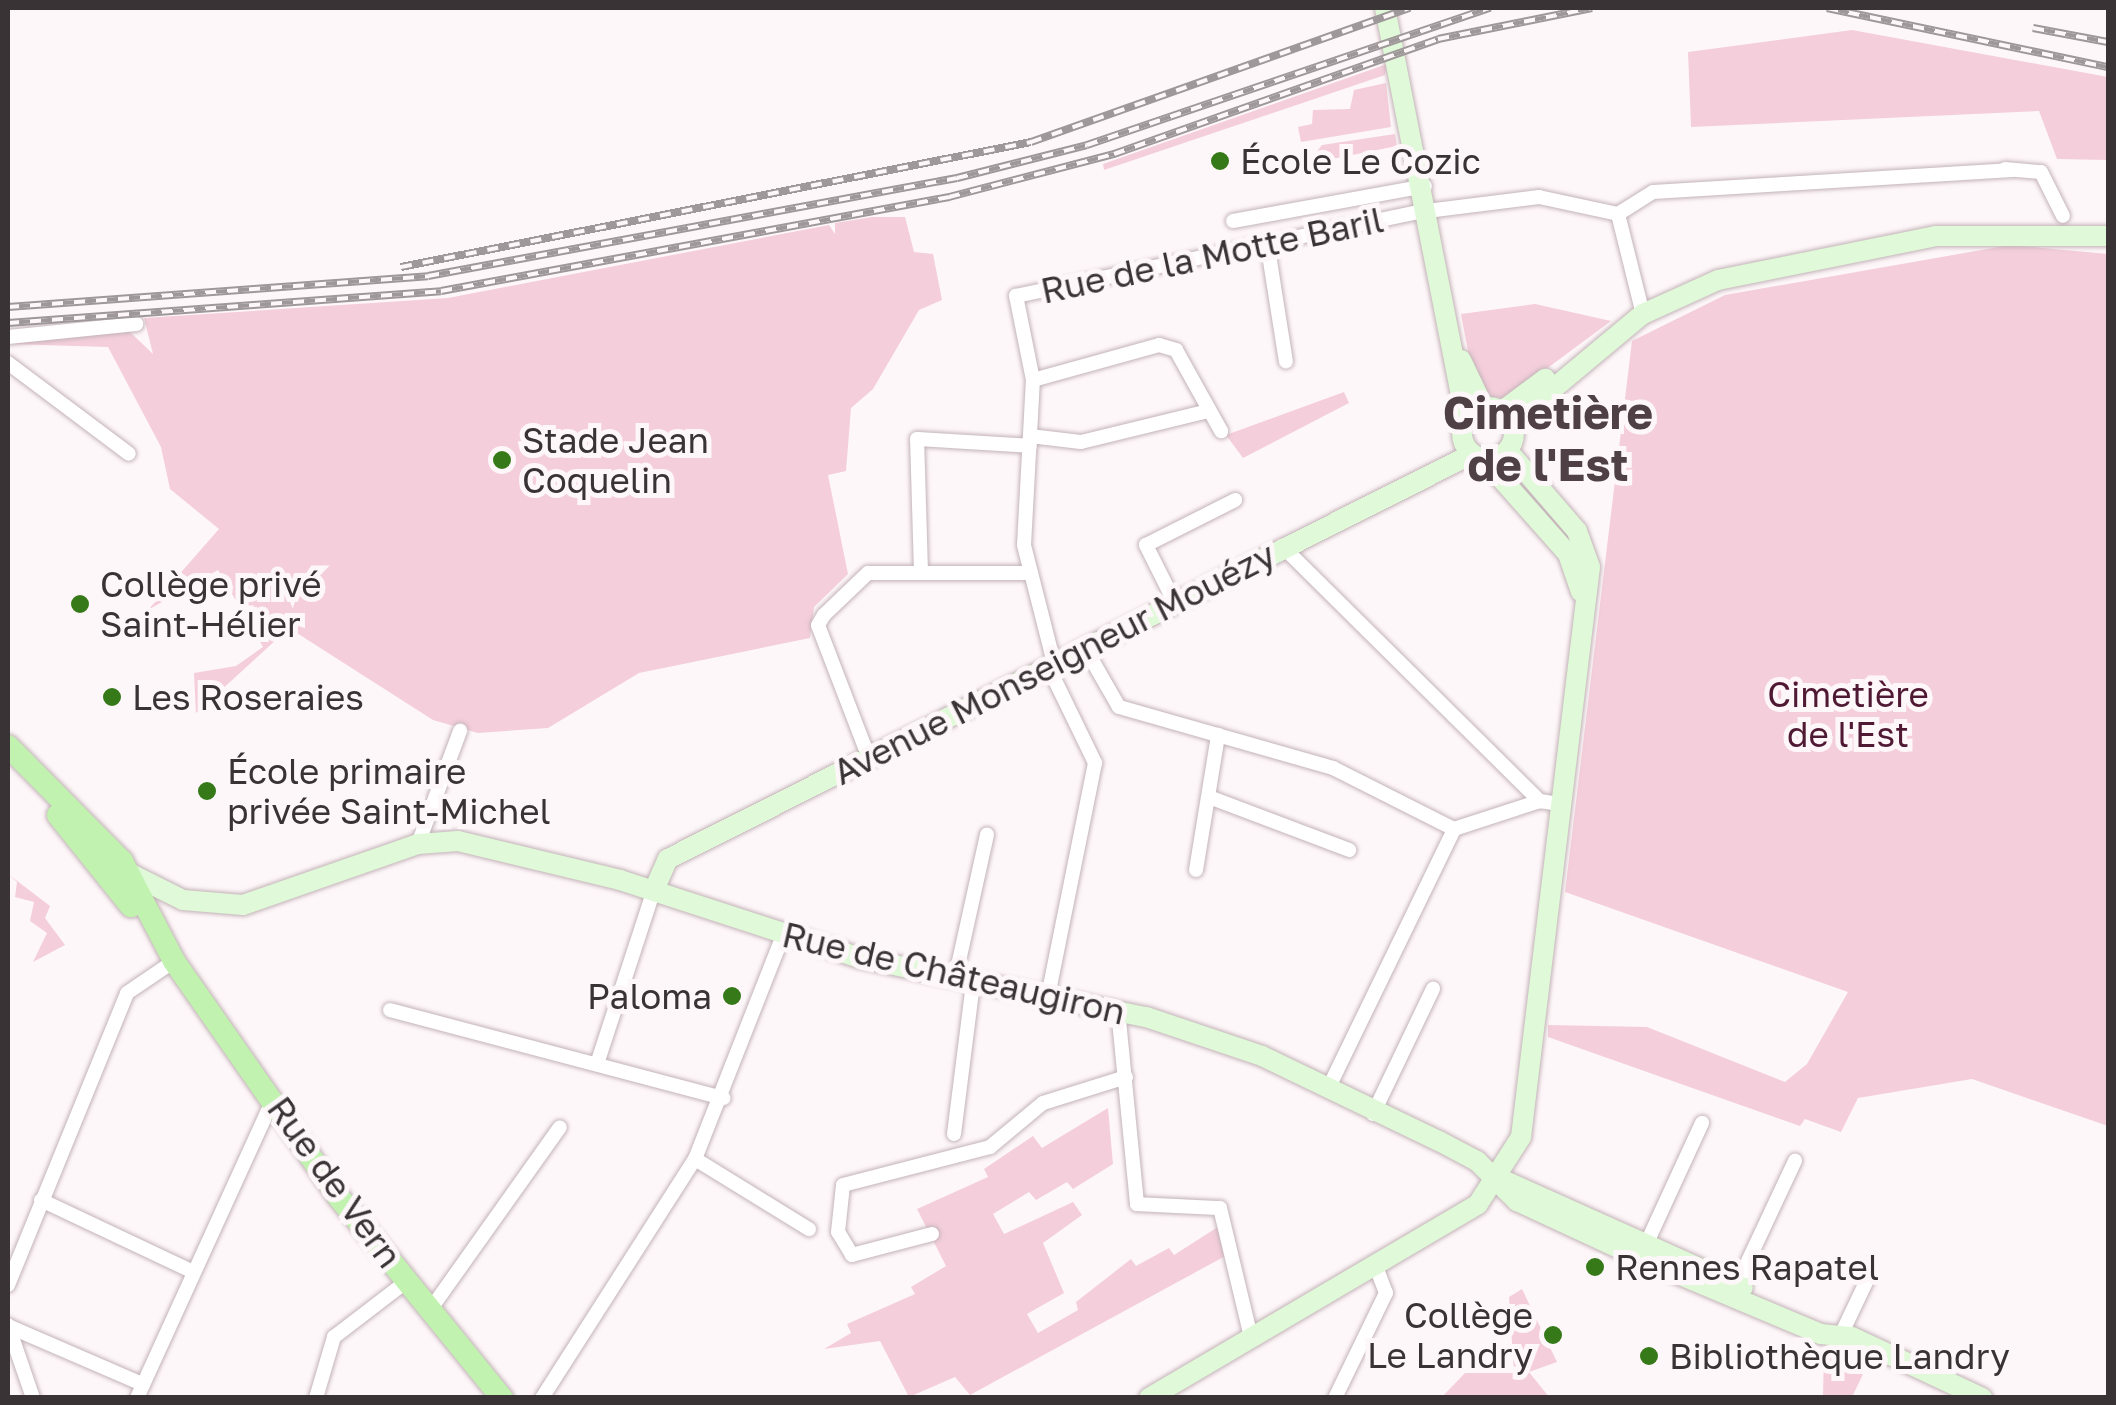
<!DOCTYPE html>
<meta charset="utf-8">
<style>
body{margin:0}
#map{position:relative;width:2116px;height:1405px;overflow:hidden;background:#fef7f9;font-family:"Golos Text",sans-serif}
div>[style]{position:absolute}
.green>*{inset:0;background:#f4cedb}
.roads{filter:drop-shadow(0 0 2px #c3b3b8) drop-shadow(0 0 2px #c3b3b8)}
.street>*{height:14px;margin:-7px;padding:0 7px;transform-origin:7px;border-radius:7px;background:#fff}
.secondary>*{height:20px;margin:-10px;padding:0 10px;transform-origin:10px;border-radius:10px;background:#e0f9d8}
.secondary>.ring{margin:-10px;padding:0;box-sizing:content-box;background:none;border:20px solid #e0f9d8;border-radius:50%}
.primary>*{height:22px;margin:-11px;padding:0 11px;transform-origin:11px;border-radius:11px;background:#c1f2b0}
.rail>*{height:8px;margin-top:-4px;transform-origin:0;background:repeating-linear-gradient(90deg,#fef7f9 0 11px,#9f989a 0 22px);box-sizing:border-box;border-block:2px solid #9f989a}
.dots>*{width:28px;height:28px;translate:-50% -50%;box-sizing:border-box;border:5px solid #fef7f9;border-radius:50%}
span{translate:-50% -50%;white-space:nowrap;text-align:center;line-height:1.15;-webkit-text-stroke:10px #fef7f9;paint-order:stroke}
.poi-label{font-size:35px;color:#3a3335}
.left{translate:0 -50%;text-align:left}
.right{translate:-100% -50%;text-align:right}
.street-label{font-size:35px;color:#3a3335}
.park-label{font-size:35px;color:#501933}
.district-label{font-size:45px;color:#4e4045;font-weight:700}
.frame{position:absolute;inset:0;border:10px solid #3a3335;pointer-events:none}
</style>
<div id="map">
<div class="green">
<div style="clip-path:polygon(1852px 30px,2108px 77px,2108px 160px,2057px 159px,2039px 111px,1691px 127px,1688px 52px)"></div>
<div style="clip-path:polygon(1387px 64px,1385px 75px,1104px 170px,1103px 164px)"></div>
<div style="clip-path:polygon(1386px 83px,1391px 127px,1301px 142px,1298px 127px,1312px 124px,1313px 110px,1350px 109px,1354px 90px)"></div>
<div style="clip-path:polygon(1395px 134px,1397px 146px,1307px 164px,1322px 145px)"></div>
<div style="clip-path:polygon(872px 217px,905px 217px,914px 252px,933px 254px,942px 300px,919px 310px,873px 389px,851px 408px,846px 471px,828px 475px,848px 574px,814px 607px,810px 638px,639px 673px,548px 728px,478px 733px,433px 720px,289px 628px,196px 713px,194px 673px,236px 666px,263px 647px,218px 570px,148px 610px,219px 529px,170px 489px,161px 447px,108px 347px,10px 344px,129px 331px,153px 354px,144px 318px,448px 298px,829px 225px,835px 234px,835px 223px)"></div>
<div style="clip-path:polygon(2010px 245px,2108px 254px,2108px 1126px,1972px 1079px,1858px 1098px,1841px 1132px,1805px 1119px,1800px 1126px,1548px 1037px,1548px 1025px,1647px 1027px,1785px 1082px,1807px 1064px,1848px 992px,1565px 892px,1632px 341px,1725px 295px)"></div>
<div style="clip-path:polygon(1535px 304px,1611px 321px,1507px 398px,1492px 397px,1471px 367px,1461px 314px)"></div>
<div style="clip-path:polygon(1344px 392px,1349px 403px,1243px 458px,1226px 435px)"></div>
<div style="clip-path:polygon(8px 874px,50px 906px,45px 918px,65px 945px,33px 962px,47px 933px,30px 921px,34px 902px,15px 897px,17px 882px)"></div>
<div style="clip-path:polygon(1108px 1108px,1113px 1164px,1073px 1189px,1067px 1182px,1036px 1200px,1029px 1192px,993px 1214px,1004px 1234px,1073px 1202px,1082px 1215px,1043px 1243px,1064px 1293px,1027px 1314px,1038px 1333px,1078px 1310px,1076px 1302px,1131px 1259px,1136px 1266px,1169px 1248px,1174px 1255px,1221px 1225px,1229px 1254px,970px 1395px,955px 1377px,909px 1397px,880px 1341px,824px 1349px,851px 1333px,847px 1324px,915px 1294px,911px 1287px,946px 1266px,917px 1209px,988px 1177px,984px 1169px,1033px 1136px,1042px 1148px)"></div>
<div style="clip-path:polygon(1522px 1289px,1557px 1362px,1529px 1372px,1549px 1397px,1442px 1397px,1465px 1373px,1514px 1373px,1509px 1297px)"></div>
<div style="clip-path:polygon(1824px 1351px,1865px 1370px,1852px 1397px,1823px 1397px)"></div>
</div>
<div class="roads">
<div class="street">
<div style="left:2005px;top:169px;width:36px;rotate:5deg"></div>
<div style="left:2041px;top:172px;width:49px;rotate:63.4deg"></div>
<div style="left:1618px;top:214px;width:41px;rotate:-32.2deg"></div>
<div style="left:1653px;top:192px;width:360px;rotate:-3.5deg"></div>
<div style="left:1233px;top:221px;width:195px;rotate:-10.3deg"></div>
<div style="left:1267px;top:242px;width:121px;rotate:81deg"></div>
<div style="left:8px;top:337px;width:129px;rotate:-5.8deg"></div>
<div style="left:8px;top:363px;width:151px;rotate:36.9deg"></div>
<div style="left:1033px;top:380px;width:131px;rotate:-15.5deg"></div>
<div style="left:1159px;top:345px;width:18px;rotate:16deg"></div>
<div style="left:1176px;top:350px;width:93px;rotate:60.9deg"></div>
<div style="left:1030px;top:436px;width:51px;rotate:6.7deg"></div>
<div style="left:1081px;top:442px;width:131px;rotate:-13.7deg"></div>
<div style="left:1282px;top:546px;width:363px;rotate:44.7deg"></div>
<div style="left:921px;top:572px;width:133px;rotate:-91.7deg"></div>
<div style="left:917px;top:439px;width:113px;rotate:3.5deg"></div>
<div style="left:1174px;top:601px;width:63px;rotate:-116.6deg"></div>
<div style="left:1146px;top:545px;width:100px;rotate:-26.8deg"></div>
<div style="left:1084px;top:646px;width:70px;rotate:60.2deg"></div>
<div style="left:1119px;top:707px;width:223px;rotate:15.9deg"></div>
<div style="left:1333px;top:768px;width:136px;rotate:26.8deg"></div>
<div style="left:1454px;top:829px;width:90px;rotate:-18deg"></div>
<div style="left:1540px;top:801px;width:20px;rotate:9deg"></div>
<div style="left:1054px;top:663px;width:122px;rotate:-104.3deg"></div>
<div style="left:1024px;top:545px;width:165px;rotate:-86.9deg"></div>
<div style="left:1033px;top:380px;width:86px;rotate:-101.4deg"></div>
<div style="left:1016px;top:296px;width:412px;rotate:-11.8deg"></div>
<div style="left:1419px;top:212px;width:121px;rotate:-7.1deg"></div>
<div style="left:1539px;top:197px;width:81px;rotate:12.1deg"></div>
<div style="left:1618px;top:214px;width:103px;rotate:76deg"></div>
<div style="left:1048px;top:666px;width:108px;rotate:64.1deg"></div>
<div style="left:1095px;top:763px;width:238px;rotate:101.4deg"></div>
<div style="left:869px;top:758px;width:142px;rotate:-111deg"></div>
<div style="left:818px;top:625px;width:12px;rotate:-59deg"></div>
<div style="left:824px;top:615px;width:61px;rotate:-43.7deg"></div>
<div style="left:868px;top:573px;width:163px"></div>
<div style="left:1209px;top:797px;width:150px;rotate:20.7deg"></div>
<div style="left:418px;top:844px;width:121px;rotate:-69.6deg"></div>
<div style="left:1196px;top:870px;width:137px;rotate:-80.7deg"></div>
<div style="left:955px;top:979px;width:148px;rotate:-77.5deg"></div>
<div style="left:390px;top:1010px;width:345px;rotate:14.8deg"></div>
<div style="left:1118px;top:1010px;width:195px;rotate:84.4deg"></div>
<div style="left:1137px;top:1204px;width:83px;rotate:2.8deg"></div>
<div style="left:1220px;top:1208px;width:133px;rotate:76.5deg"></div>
<div style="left:597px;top:1064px;width:183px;rotate:-71.9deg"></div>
<div style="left:1328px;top:1089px;width:289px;rotate:-64.1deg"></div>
<div style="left:1373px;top:1114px;width:139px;rotate:-64.4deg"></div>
<div style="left:954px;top:1134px;width:152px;rotate:-82.8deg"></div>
<div style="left:695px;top:1159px;width:134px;rotate:31.6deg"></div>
<div style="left:41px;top:1200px;width:168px;rotate:25.3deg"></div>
<div style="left:932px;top:1234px;width:83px;rotate:165.3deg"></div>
<div style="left:852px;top:1255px;width:27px;rotate:-121deg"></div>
<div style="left:838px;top:1232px;width:47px;rotate:-83.9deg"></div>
<div style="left:843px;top:1185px;width:152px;rotate:-14.5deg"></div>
<div style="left:990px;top:1147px;width:69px;rotate:-39.7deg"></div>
<div style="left:1043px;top:1103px;width:87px;rotate:-17.4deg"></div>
<div style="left:1644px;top:1249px;width:139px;rotate:-65.3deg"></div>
<div style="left:8px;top:1285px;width:315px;rotate:-67.8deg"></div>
<div style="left:127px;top:993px;width:57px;rotate:-34.2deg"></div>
<div style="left:1734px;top:1291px;width:144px;rotate:-64.9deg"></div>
<div style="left:430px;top:1310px;width:224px;rotate:-54.6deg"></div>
<div style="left:8px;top:1325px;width:77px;rotate:71.1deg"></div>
<div style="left:8px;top:1326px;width:144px;rotate:23.4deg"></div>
<div style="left:1840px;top:1337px;width:68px;rotate:-64.6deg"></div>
<div style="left:137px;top:1398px;width:330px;rotate:-65.5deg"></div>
<div style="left:316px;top:1398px;width:64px;rotate:-73.6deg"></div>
<div style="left:334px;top:1337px;width:92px;rotate:-37.5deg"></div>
<div style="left:542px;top:1398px;width:284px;rotate:-57.4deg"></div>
<div style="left:695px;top:1159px;width:240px;rotate:-68.5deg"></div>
<div style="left:1335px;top:1398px;width:117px;rotate:-64.1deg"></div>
<div style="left:1386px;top:1293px;width:31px;rotate:-111deg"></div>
</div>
<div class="secondary">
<div style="left:1385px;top:8px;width:420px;rotate:78.9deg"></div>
<div style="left:1461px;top:360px;width:53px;rotate:64.4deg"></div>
<div class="ring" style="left:1462px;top:407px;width:32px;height:32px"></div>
<div style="left:1502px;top:411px;width:54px;rotate:-36.7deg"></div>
<div style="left:1512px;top:423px;width:170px;rotate:-39.8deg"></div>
<div style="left:1643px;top:314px;width:82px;rotate:-24.4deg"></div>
<div style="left:1718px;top:280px;width:222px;rotate:-11.4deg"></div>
<div style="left:1936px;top:236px;width:172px"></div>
<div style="left:1484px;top:459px;width:127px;rotate:48.5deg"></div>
<div style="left:1568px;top:554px;width:40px;rotate:71.1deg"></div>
<div style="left:129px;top:873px;width:60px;rotate:26.6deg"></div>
<div style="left:183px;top:900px;width:60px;rotate:4.8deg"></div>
<div style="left:243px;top:905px;width:185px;rotate:-19.2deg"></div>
<div style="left:418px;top:844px;width:40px;rotate:-4.3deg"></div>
<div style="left:458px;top:841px;width:167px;rotate:13.5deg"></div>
<div style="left:620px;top:880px;width:252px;rotate:18deg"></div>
<div style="left:860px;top:958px;width:292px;rotate:11.7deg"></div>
<div style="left:1146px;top:1017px;width:122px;rotate:18.6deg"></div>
<div style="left:1262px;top:1056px;width:196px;rotate:25.7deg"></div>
<div style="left:1439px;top:1141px;width:43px;rotate:27.8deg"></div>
<div style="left:1477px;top:1161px;width:57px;rotate:45deg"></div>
<div style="left:1517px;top:1201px;width:136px;rotate:24.9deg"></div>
<div style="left:1640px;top:1258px;width:196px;rotate:22.8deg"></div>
<div style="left:1821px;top:1334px;width:31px;rotate:6deg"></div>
<div style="left:1852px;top:1337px;width:144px;rotate:25.1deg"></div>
<div style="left:654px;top:890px;width:34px;rotate:-66deg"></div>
<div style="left:668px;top:859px;width:900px;rotate:-26.74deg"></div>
<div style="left:1501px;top:1179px;width:265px;rotate:24.2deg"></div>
<div style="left:1149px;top:1398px;width:382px;rotate:-30.5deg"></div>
<div style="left:1478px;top:1204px;width:80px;rotate:-57.3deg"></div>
<div style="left:1521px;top:1137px;width:574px;rotate:-83.1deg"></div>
<div style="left:1590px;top:567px;width:38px;rotate:-110deg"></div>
<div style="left:1577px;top:531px;width:106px;rotate:-130.8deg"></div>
</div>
<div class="primary">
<div style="left:8px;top:746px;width:162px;rotate:45.3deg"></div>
<div style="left:122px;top:861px;width:113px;rotate:62.5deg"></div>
<div style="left:174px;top:961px;width:285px;rotate:55.1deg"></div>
<div style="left:337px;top:1195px;width:262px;rotate:50.9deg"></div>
<div style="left:58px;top:815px;width:117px;rotate:51.3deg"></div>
</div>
</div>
<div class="rail">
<div style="left:1827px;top:8px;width:287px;rotate:11.9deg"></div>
<div style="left:2033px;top:28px;width:76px;rotate:10.6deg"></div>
<div style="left:401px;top:267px;width:642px;rotate:-11.22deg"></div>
<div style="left:1031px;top:142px;width:402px;rotate:-19.5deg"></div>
<div style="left:8px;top:307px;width:421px;rotate:-4.2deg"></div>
<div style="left:428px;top:276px;width:538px;rotate:-10.5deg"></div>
<div style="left:957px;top:178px;width:134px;rotate:-14.2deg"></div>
<div style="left:1087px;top:145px;width:426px;rotate:-18.8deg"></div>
<div style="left:8px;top:323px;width:434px;rotate:-4.2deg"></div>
<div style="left:441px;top:291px;width:517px;rotate:-10.48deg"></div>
<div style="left:949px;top:197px;width:171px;rotate:-14.6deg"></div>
<div style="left:1114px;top:154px;width:344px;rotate:-19.5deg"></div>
<div style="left:1438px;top:39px;width:157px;rotate:-11.4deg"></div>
</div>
<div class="dots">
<div style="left:1220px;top:161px;background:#367919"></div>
<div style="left:502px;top:460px;background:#367919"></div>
<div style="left:80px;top:604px;background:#367919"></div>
<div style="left:112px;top:697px;background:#367919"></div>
<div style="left:207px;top:791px;background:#367919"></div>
<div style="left:732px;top:996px;background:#367919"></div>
<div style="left:1595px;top:1267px;background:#367919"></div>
<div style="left:1553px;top:1335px;background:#367919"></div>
<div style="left:1649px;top:1356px;background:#367919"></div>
</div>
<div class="poi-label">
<span class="left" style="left:1240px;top:161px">École Le Cozic</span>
<span class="left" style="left:522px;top:460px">Stade Jean<br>Coquelin</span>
<span class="left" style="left:100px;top:604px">Collège privé<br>Saint-Hélier</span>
<span class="left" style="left:132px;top:697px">Les Roseraies</span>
<span class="left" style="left:227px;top:791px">École primaire<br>privée Saint-Michel</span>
<span class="right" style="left:712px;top:996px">Paloma</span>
<span class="left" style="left:1615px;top:1267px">Rennes Rapatel</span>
<span class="right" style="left:1533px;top:1335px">Collège<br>Le Landry</span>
<span class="left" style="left:1669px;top:1356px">Bibliothèque Landry</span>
</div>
<div class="street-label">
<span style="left:1212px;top:255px;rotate:-12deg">Rue de la Motte Baril</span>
<span style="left:1054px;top:663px;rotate:-27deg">Avenue Monseigneur Mouézy</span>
<span style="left:954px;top:973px;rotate:13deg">Rue de Châteaugiron</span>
<span style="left:335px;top:1182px;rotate:54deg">Rue de Vern</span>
</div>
<div class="park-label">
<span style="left:1848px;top:714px">Cimetière<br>de l'Est</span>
</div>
<div class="district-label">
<span style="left:1548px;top:439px">Cimetière<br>de l'Est</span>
</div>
<div class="frame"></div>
</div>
